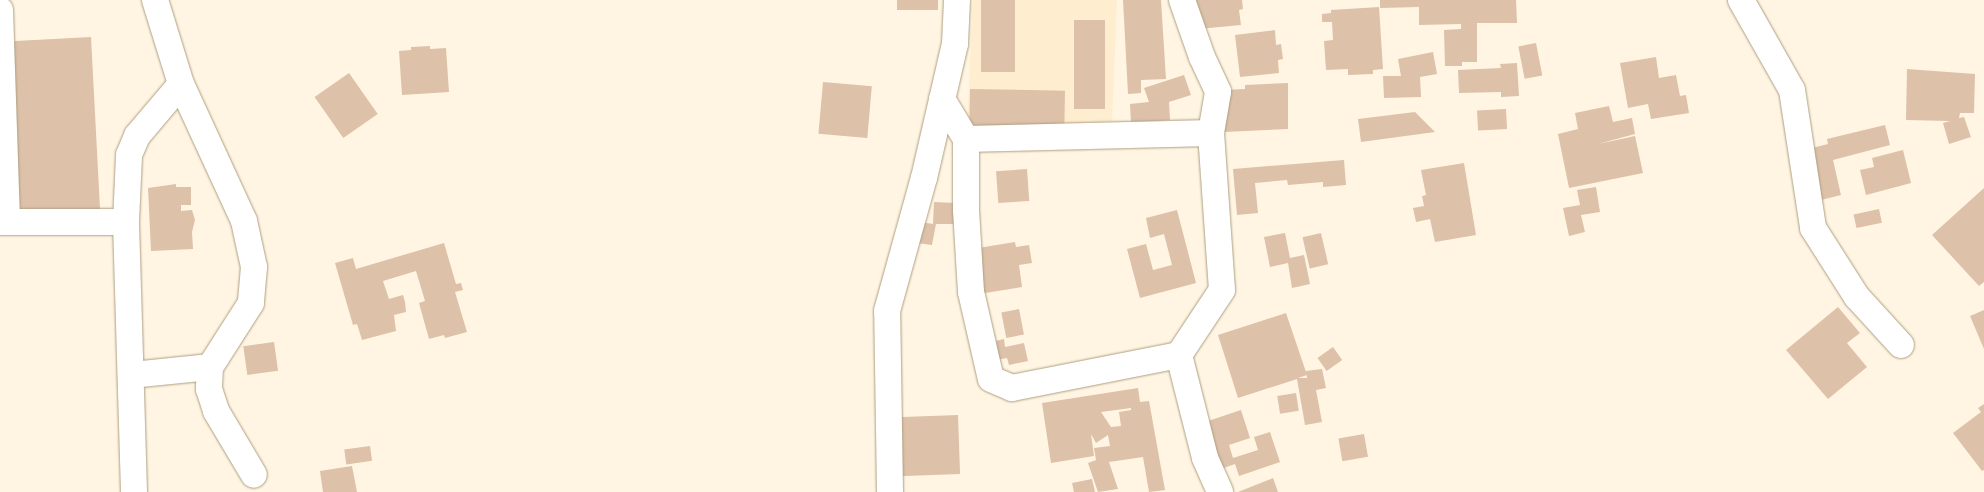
<!DOCTYPE html>
<style>
body{margin:0}
#map{position:relative;width:1984px;height:492px;overflow:hidden;background:#fff5e2;font-family:Mulish,sans-serif}
div>[style]{position:absolute}
.built>*{inset:0;background:#feedce}
.building>*{inset:0;background:#ddc1a9;transform-origin:0 0}
.roads{filter:drop-shadow(0 0 1px #ae9f80) drop-shadow(0 0 1px #ae9f80)}
.minor>*{height:26px;margin:-13px;padding:0 13px;transform-origin:13px;border-radius:13px;background:#fff}
span{translate:-50% -50%;white-space:nowrap;text-align:center;line-height:1.15;-webkit-text-stroke:5px #fff;paint-order:stroke}
</style>
<div id="map">
<div class="built">
<div style="clip-path:polygon(973px 0,1117px 0,1112px 121px,967px 130px)"></div>
</div>
<div class="building">
<div style="left:897px;top:0;width:41px;height:10px"></div>
<div style="left:981px;top:0;width:34px;height:72px"></div>
<div style="clip-path:polygon(1123px 0,1161px 0,1166px 79px,1141px 80px,1141px 93px,1128px 94px)"></div>
<div style="clip-path:polygon(1195px 0,1242px 0,1243px 9px,1239px 10px,1241px 25px,1198px 29px)"></div>
<div style="clip-path:polygon(1380px 0,1516px 0,1517px 23px,1477px 23px,1477px 62px,1462px 62px,1462px 66px,1445px 66px,1444px 30px,1461px 29px,1461px 24px,1419px 25px,1419px 7px,1380px 8px)"></div>
<div style="clip-path:polygon(1379px 7px,1383px 69px,1373px 70px,1373px 74px,1348px 75px,1348px 69px,1326px 70px,1324px 41px,1333px 40px,1332px 22px,1322px 22px,1322px 14px,1331px 13px,1331px 10px)"></div>
<div style="left:1074px;top:20px;width:31px;height:89px"></div>
<div style="clip-path:polygon(1275px 30px,1276px 45px,1281px 44px,1283px 59px,1278px 60px,1279px 73px,1240px 77px,1235px 35px)"></div>
<div style="left:91px;top:37px;width:177px;height:80px;rotate:87deg"></div>
<div style="left:1536px;top:43px;width:33px;height:18px;rotate:79deg"></div>
<div style="clip-path:polygon(430px 46px,430px 49px,446px 48px,449px 92px,402px 95px,399px 51px,411px 50px,411px 47px)"></div>
<div style="clip-path:polygon(1433px 52px,1437px 74px,1420px 77px,1421px 97px,1384px 98px,1383px 76px,1401px 76px,1398px 59px)"></div>
<div style="clip-path:polygon(1656px 57px,1659px 78px,1676px 75px,1680px 96px,1686px 95px,1689px 113px,1651px 119px,1648px 104px,1628px 108px,1620px 63px)"></div>
<div style="clip-path:polygon(1517px 63px,1519px 96px,1501px 97px,1501px 92px,1459px 93px,1458px 70px,1501px 68px,1500px 64px)"></div>
<div style="clip-path:polygon(1907px 69px,1975px 74px,1974px 113px,1960px 113px,1959px 118px,1964px 117px,1971px 137px,1949px 144px,1943px 123px,1950px 121px,1906px 120px)"></div>
<div style="left:349px;top:73px;width:50px;height:42px;rotate:55deg"></div>
<div style="clip-path:polygon(1184px 75px,1191px 95px,1169px 102px,1170px 120px,1131px 123px,1130px 104px,1149px 102px,1144px 88px)"></div>
<div style="left:823px;top:82px;width:49px;height:52px;rotate:5deg"></div>
<div style="clip-path:polygon(1288px 83px,1288px 129px,1224px 132px,1223px 90px,1245px 89px,1245px 85px)"></div>
<div style="left:970px;top:89px;width:95px;height:38px;rotate:1deg"></div>
<div style="clip-path:polygon(1609px 106px,1613px 122px,1632px 118px,1635px 134px,1598px 144px,1635px 136px,1643px 173px,1569px 188px,1558px 134px,1578px 129px,1575px 113px)"></div>
<div style="left:1506px;top:109px;width:20px;height:29px;rotate:87deg"></div>
<div style="clip-path:polygon(1415px 112px,1435px 132px,1361px 142px,1358px 119px)"></div>
<div style="clip-path:polygon(1885px 125px,1890px 145px,1833px 160px,1841px 195px,1821px 200px,1808px 149px,1828px 144px,1827px 139px)"></div>
<div style="clip-path:polygon(1903px 150px,1911px 183px,1866px 195px,1860px 170px,1874px 167px,1872px 158px)"></div>
<div style="clip-path:polygon(1344px 160px,1346px 185px,1323px 187px,1323px 182px,1288px 185px,1287px 180px,1255px 183px,1258px 213px,1237px 215px,1233px 169px)"></div>
<div style="clip-path:polygon(1464px 163px,1476px 235px,1435px 242px,1430px 219px,1416px 222px,1413px 208px,1424px 206px,1422px 196px,1426px 195px,1421px 170px)"></div>
<div style="left:1027px;top:169px;width:32px;height:31px;rotate:86deg"></div>
<div style="clip-path:polygon(176px 184px,176px 187px,191px 187px,191px 205px,181px 205px,181px 211px,192px 210px,195px 220px,192px 232px,193px 249px,151px 251px,148px 188px)"></div>
<div style="clip-path:polygon(1596px 187px,1600px 212px,1581px 215px,1585px 232px,1569px 236px,1563px 208px,1580px 205px,1577px 190px)"></div>
<div style="clip-path:polygon(1984px 188px,1984px 282px,1979px 286px,1932px 235px)"></div>
<div style="clip-path:polygon(934px 202px,955px 203px,954px 224px,936px 224px,932px 245px,917px 243px,920px 222px,933px 224px)"></div>
<div style="left:1879px;top:209px;width:14px;height:26px;rotate:78deg"></div>
<div style="clip-path:polygon(1177px 210px,1196px 283px,1140px 298px,1127px 249px,1146px 244px,1153px 270px,1172px 265px,1164px 234px,1150px 238px,1146px 218px)"></div>
<div style="clip-path:polygon(1285px 233px,1290px 258px,1304px 255px,1310px 284px,1292px 288px,1288px 263px,1270px 267px,1264px 237px)"></div>
<div style="left:1321px;top:233px;width:32px;height:19px;rotate:77deg"></div>
<div style="clip-path:polygon(1015px 242px,1016px 247px,1029px 245px,1032px 263px,1019px 265px,1022px 287px,979px 294px,972px 249px)"></div>
<div style="clip-path:polygon(444px 243px,456px 284px,461px 283px,463px 290px,455px 292px,467px 332px,445px 338px,444px 335px,429px 339px,419px 303px,425px 301px,416px 271px,383px 281px,389px 299px,403px 295px,405px 302px,406px 312px,394px 315px,396px 331px,362px 340px,357px 324px,353px 325px,335px 263px,353px 258px,356px 269px)"></div>
<div style="clip-path:polygon(1838px 307px,1860px 333px,1847px 343px,1867px 367px,1828px 399px,1786px 350px)"></div>
<div style="left:1019px;top:309px;width:26px;height:18px;rotate:79deg"></div>
<div style="clip-path:polygon(1984px 310px,1984px 349px,1970px 316px)"></div>
<div style="clip-path:polygon(1286px 313px,1307px 375px,1298px 378px,1307px 378px,1306px 371px,1322px 369px,1326px 388px,1316px 390px,1322px 422px,1305px 425px,1297px 379px,1238px 398px,1232px 379px,1218px 335px)"></div>
<div style="clip-path:polygon(1004px 339px,1005px 347px,1024px 343px,1028px 361px,1009px 365px,1007px 358px,991px 361px,987px 343px)"></div>
<div style="left:274px;top:342px;width:29px;height:31px;rotate:82deg"></div>
<div style="left:1333px;top:347px;width:16px;height:19px;rotate:55deg"></div>
<div style="clip-path:polygon(evenodd,1138px 388px,1140px 402px,1149px 401px,1165px 490px,1149px 492px,1143px 457px,1109px 462px,1118px 489px,1098px 492px,1088px 463px,1096px 460px,1094px 448px,1110px 446px,1108px 435px,1096px 443px,1091px 434px,1094px 456px,1051px 463px,1042px 403px,1138px 388px,1131px 408px,1131px 410px,1119px 412px,1121px 426px,1111px 427px,1101px 412px,1131px 408px)"></div>
<div style="left:1296px;top:393px;width:18px;height:19px;rotate:81deg"></div>
<div style="clip-path:polygon(1984px 404px,1984px 470px,1982px 471px,1953px 433px,1981px 412px,1978px 408px)"></div>
<div style="clip-path:polygon(1241px 410px,1250px 438px,1229px 445px,1233px 458px,1258px 450px,1254px 437px,1270px 432px,1280px 462px,1239px 476px,1235px 464px,1218px 470px,1202px 423px)"></div>
<div style="left:958px;top:415px;width:59px;height:62px;rotate:88deg"></div>
<div style="left:1364px;top:434px;width:23px;height:26px;rotate:80deg"></div>
<div style="left:370px;top:446px;width:15px;height:26px;rotate:82deg"></div>
<div style="clip-path:polygon(352px 466px,357px 492px,323px 492px,320px 471px)"></div>
<div style="clip-path:polygon(1273px 478px,1278px 492px,1238px 492px)"></div>
<div style="clip-path:polygon(1092px 479px,1095px 492px,1074px 492px,1072px 483px)"></div>
</div>
<div class="roads">
<div class="minor">
<div style="left:1182px;top:0;width:60px;rotate:70.7deg"></div>
<div style="left:1202px;top:57px;width:38px;rotate:65deg"></div>
<div style="left:1218px;top:92px;width:42px;rotate:99.7deg"></div>
<div style="left:1211px;top:133px;width:157px;rotate:86deg"></div>
<div style="left:1222px;top:290px;width:78px;rotate:123.5deg"></div>
<div style="left:1179px;top:355px;width:106px;rotate:75.8deg"></div>
<div style="left:1205px;top:458px;width:37px;rotate:66deg"></div>
<div style="left:1741px;top:0;width:103px;rotate:60.5deg"></div>
<div style="left:1792px;top:90px;width:140px;rotate:81.3deg"></div>
<div style="left:1813px;top:228px;width:82px;rotate:57.5deg"></div>
<div style="left:1857px;top:297px;width:65px;rotate:47.5deg"></div>
<div style="left:0;top:10px;width:212px;rotate:88.1deg"></div>
<div style="left:181px;top:84px;width:151px;rotate:65.3deg"></div>
<div style="left:244px;top:221px;width:47px;rotate:77.7deg"></div>
<div style="left:254px;top:267px;width:36px;rotate:95deg"></div>
<div style="left:251px;top:303px;width:76px;rotate:122.6deg"></div>
<div style="left:210px;top:367px;width:22px;rotate:93deg"></div>
<div style="left:209px;top:389px;width:23px;rotate:72deg"></div>
<div style="left:216px;top:411px;width:74px;rotate:59.3deg"></div>
<div style="left:942px;top:99px;width:47px;rotate:59deg"></div>
<div style="left:966px;top:139px;width:245px;rotate:-1.4deg"></div>
<div style="left:966px;top:139px;width:71px;rotate:90deg"></div>
<div style="left:966px;top:210px;width:82px;rotate:86.5deg"></div>
<div style="left:971px;top:292px;width:89px;rotate:77.1deg"></div>
<div style="left:991px;top:379px;width:23px;rotate:23deg"></div>
<div style="left:1012px;top:388px;width:170px;rotate:-11.2deg"></div>
<div style="left:0;top:222px;width:126px"></div>
<div style="left:131px;top:375px;width:79px;rotate:-5.8deg"></div>
<div style="left:134px;top:492px;width:270px;rotate:-91.7deg"></div>
<div style="left:126px;top:222px;width:67px;rotate:-87.4deg"></div>
<div style="left:129px;top:155px;width:21px;rotate:-67deg"></div>
<div style="left:137px;top:136px;width:68px;rotate:-49.8deg"></div>
<div style="left:181px;top:84px;width:88px;rotate:-107.2deg"></div>
<div style="left:890px;top:492px;width:181px;rotate:-90.9deg"></div>
<div style="left:887px;top:311px;width:138px;rotate:-74.5deg"></div>
<div style="left:924px;top:178px;width:138px;rotate:-77deg"></div>
<div style="left:955px;top:44px;width:44px;rotate:-87.4deg"></div>
</div>
</div>
</div>
